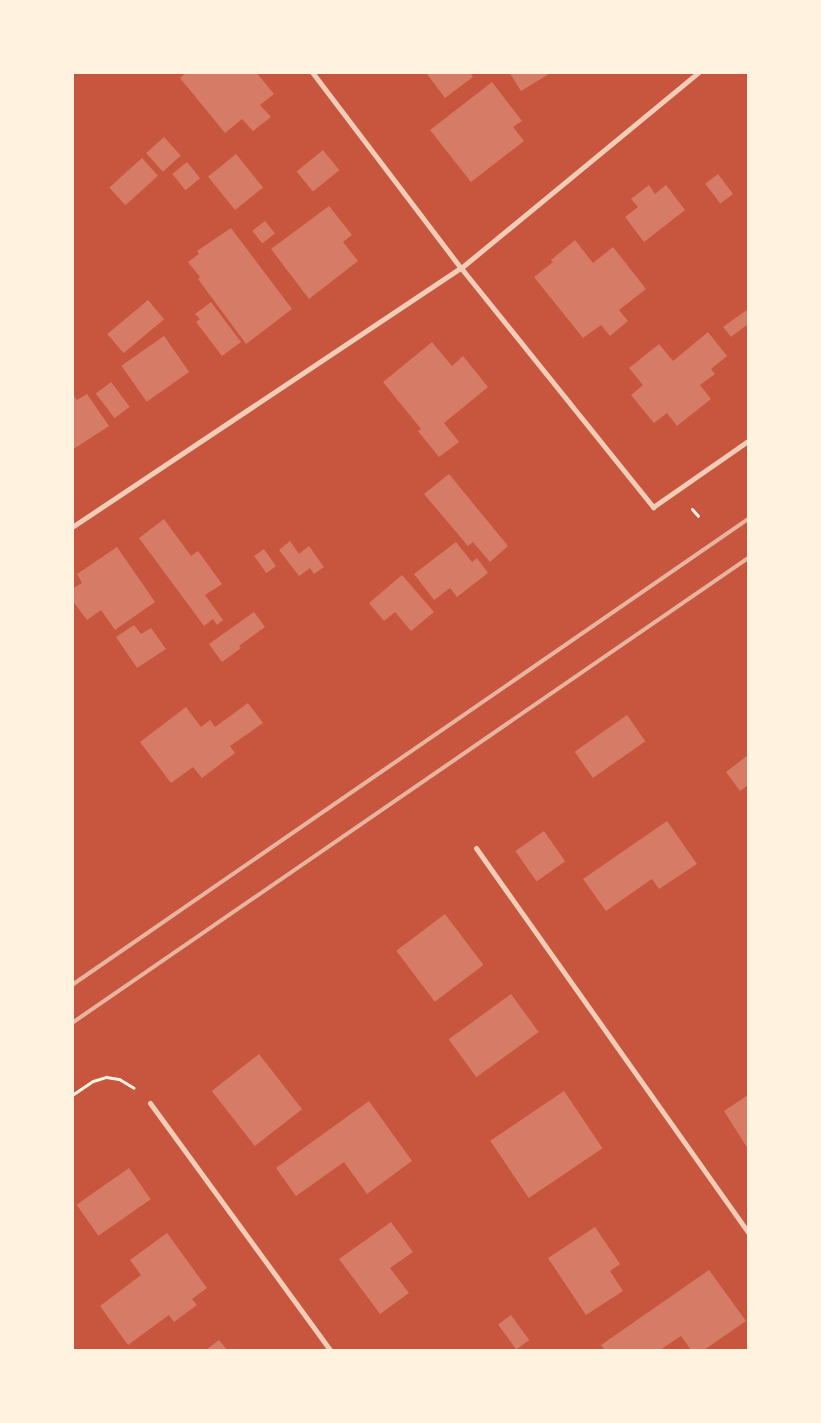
<!DOCTYPE html>
<style>
body{margin:0}
#map{position:relative;width:821px;height:1423px;overflow:hidden;background:#c8553d;font-family:Mulish,sans-serif}
div>[style]{position:absolute}
.building>*{inset:0;background:#d67c66;transform-origin:0 0}
.path>*{height:3px;margin:-1.5px;padding:0 1.5px;transform-origin:1.5px;border-radius:1.5px;background:#fff3e0}
.minor>*{height:5px;margin:-2.5px;padding:0 2.5px;transform-origin:2.5px;border-radius:2.5px;background:#f1ccb7}
.rail>*{height:4px;margin:-2px;padding:0 2px;transform-origin:2px;border-radius:2px;background:#e9b49f}
span{translate:-50% -50%;white-space:nowrap;text-align:center;line-height:1.15;-webkit-text-stroke:5px #fff3e0;paint-order:stroke}
.frame{position:absolute;inset:0;border:74px solid #fff3e0;pointer-events:none}
</style>
<div id="map">
<div class="building">
<div style="clip-path:polygon(187px 72px,256px 72px,274px 94px,260px 105px,271px 117px,253px 131px,242px 119px,225px 133px,180px 78px)"></div>
<div style="clip-path:polygon(429px 72px,470px 72px,473px 77px,445px 98px,427px 74px)"></div>
<div style="clip-path:polygon(509px 72px,552px 72px,521px 91px)"></div>
<div style="clip-path:polygon(492px 82px,522px 121px,513px 127px,524px 141px,471px 182px,430px 130px)"></div>
<div style="left:164px;top:137px;width:25px;height:24px;rotate:48deg"></div>
<div style="left:323px;top:150px;width:26px;height:34px;rotate:51deg"></div>
<div style="left:236px;top:154px;width:43px;height:36px;rotate:51deg"></div>
<div style="left:142px;top:158px;width:24px;height:44px;rotate:48deg"></div>
<div style="left:187px;top:162px;width:21px;height:19px;rotate:51deg"></div>
<div style="left:718px;top:174px;width:25px;height:16px;rotate:53deg"></div>
<div style="clip-path:polygon(649px 185px,655px 194px,666px 185px,685px 210px,644px 242px,625px 217px,638px 207px,631px 199px)"></div>
<div style="clip-path:polygon(329px 206px,352px 235px,343px 242px,358px 261px,309px 299px,271px 249px)"></div>
<div style="left:265px;top:221px;width:16px;height:16px;rotate:52deg"></div>
<div style="clip-path:polygon(231px 228px,292px 309px,246px 344px,198px 279px,200px 277px,188px 262px,199px 254px,197px 251px)"></div>
<div style="clip-path:polygon(575px 240px,593px 263px,613px 247px,646px 289px,619px 310px,628px 321px,610px 336px,601px 325px,583px 338px,534px 277px,553px 262px,551px 260px)"></div>
<div style="left:148px;top:300px;width:25px;height:53px;rotate:50deg"></div>
<div style="clip-path:polygon(211px 302px,241px 342px,222px 356px,196px 322px,200px 319px,195px 314px)"></div>
<div style="clip-path:polygon(748px 309px,748px 324px,731px 337px,723px 327px)"></div>
<div style="clip-path:polygon(708px 332px,727px 356px,711px 369px,715px 374px,700px 385px,711px 399px,677px 426px,667px 413px,654px 423px,631px 395px,643px 385px,629px 368px,659px 344px,673px 361px)"></div>
<div style="left:164px;top:336px;width:44px;height:52px;rotate:55deg"></div>
<div style="clip-path:polygon(432px 342px,452px 366px,463px 356px,488px 387px,444px 423px,459px 442px,439px 457px,418px 431px,421px 429px,383px 382px)"></div>
<div style="left:111px;top:382px;width:31px;height:19px;rotate:53deg"></div>
<div style="clip-path:polygon(72px 393px,77px 400px,87px 394px,109px 426px,72px 450px)"></div>
<div style="clip-path:polygon(449px 474px,508px 546px,490px 562px,473px 542px,468px 546px,424px 494px)"></div>
<div style="clip-path:polygon(164px 519px,191px 556px,198px 551px,222px 584px,205px 595px,223px 620px,217px 625px,213px 619px,204px 626px,139px 538px)"></div>
<div style="clip-path:polygon(290px 541px,299px 554px,309px 546px,324px 567px,314px 574px,310px 568px,299px 576px,279px 550px)"></div>
<div style="clip-path:polygon(456px 542px,472px 562px,477px 558px,488px 573px,457px 597px,450px 588px,434px 600px,414px 574px)"></div>
<div style="clip-path:polygon(117px 547px,155px 602px,115px 630px,101px 610px,87px 620px,72px 600px,72px 589px,82px 583px,77px 574px)"></div>
<div style="left:264px;top:549px;width:21px;height:12px;rotate:55deg"></div>
<div style="clip-path:polygon(402px 575px,434px 612px,411px 631px,395px 612px,384px 621px,369px 603px)"></div>
<div style="clip-path:polygon(254px 612px,265px 627px,239px 646px,241px 648px,222px 662px,209px 644px)"></div>
<div style="clip-path:polygon(134px 625px,141px 634px,151px 628px,166px 649px,137px 668px,116px 637px)"></div>
<div style="clip-path:polygon(248px 703px,263px 723px,230px 746px,235px 753px,202px 778px,193px 767px,171px 783px,140px 742px,186px 707px,201px 727px,210px 720px,215px 727px)"></div>
<div style="left:627px;top:715px;width:32px;height:64px;rotate:55deg"></div>
<div style="clip-path:polygon(748px 755px,748px 785px,740px 791px,726px 772px)"></div>
<div style="clip-path:polygon(667px 821px,697px 864px,659px 889px,652px 879px,606px 911px,583px 879px)"></div>
<div style="left:544px;top:831px;width:37px;height:35px;rotate:55deg"></div>
<div style="left:445px;top:914px;width:64px;height:61px;rotate:53deg"></div>
<div style="left:511px;top:994px;width:47px;height:77px;rotate:54deg"></div>
<div style="left:259px;top:1054px;width:70px;height:60px;rotate:52deg"></div>
<div style="left:564px;top:1091px;width:69px;height:89px;rotate:56deg"></div>
<div style="clip-path:polygon(748px 1095px,748px 1149px,724px 1111px)"></div>
<div style="clip-path:polygon(369px 1101px,412px 1161px,367px 1194px,344px 1162px,296px 1196px,276px 1168px)"></div>
<div style="left:129px;top:1168px;width:38px;height:64px;rotate:55deg"></div>
<div style="clip-path:polygon(391px 1222px,413px 1252px,390px 1268px,409px 1293px,380px 1314px,339px 1259px)"></div>
<div style="clip-path:polygon(595px 1227px,620px 1264px,610px 1271px,623px 1291px,586px 1315px,548px 1258px)"></div>
<div style="clip-path:polygon(167px 1233px,207px 1288px,192px 1299px,197px 1305px,174px 1322px,169px 1315px,128px 1345px,100px 1306px,141px 1275px,130px 1260px)"></div>
<div style="clip-path:polygon(709px 1270px,746px 1321px,704px 1350px,691px 1350px,681px 1336px,660px 1350px,605px 1350px,601px 1345px)"></div>
<div style="left:511px;top:1315px;width:31px;height:16px;rotate:54deg"></div>
<div style="clip-path:polygon(219px 1340px,227px 1350px,206px 1350px)"></div>
</div>
<div class="path">
<div style="left:692px;top:509px;width:9px;rotate:49deg"></div>
<div style="left:72px;top:1095px;width:25px;rotate:-34deg"></div>
<div style="left:93px;top:1081px;width:14px;rotate:-17deg"></div>
<div style="left:106px;top:1077px;width:13px;rotate:9deg"></div>
<div style="left:119px;top:1079px;width:17px;rotate:31deg"></div>
</div>
<div class="minor">
<div style="left:312px;top:72px;width:246px;rotate:52.8deg"></div>
<div style="left:461px;top:268px;width:307px;rotate:51.2deg"></div>
<div style="left:653px;top:507px;width:116px;rotate:-34.8deg"></div>
<div style="left:72px;top:527px;width:467px;rotate:-33.7deg"></div>
<div style="left:461px;top:268px;width:308px;rotate:-39.5deg"></div>
<div style="left:476px;top:848px;width:471px;rotate:54.7deg"></div>
<div style="left:150px;top:1103px;width:306px;rotate:53.9deg"></div>
</div>
<div class="rail">
<div style="left:72px;top:985px;width:821px;rotate:-34.58deg"></div>
<div style="left:72px;top:1023px;width:820px;rotate:-34.52deg"></div>
</div>
<div class="frame"></div>
</div>
